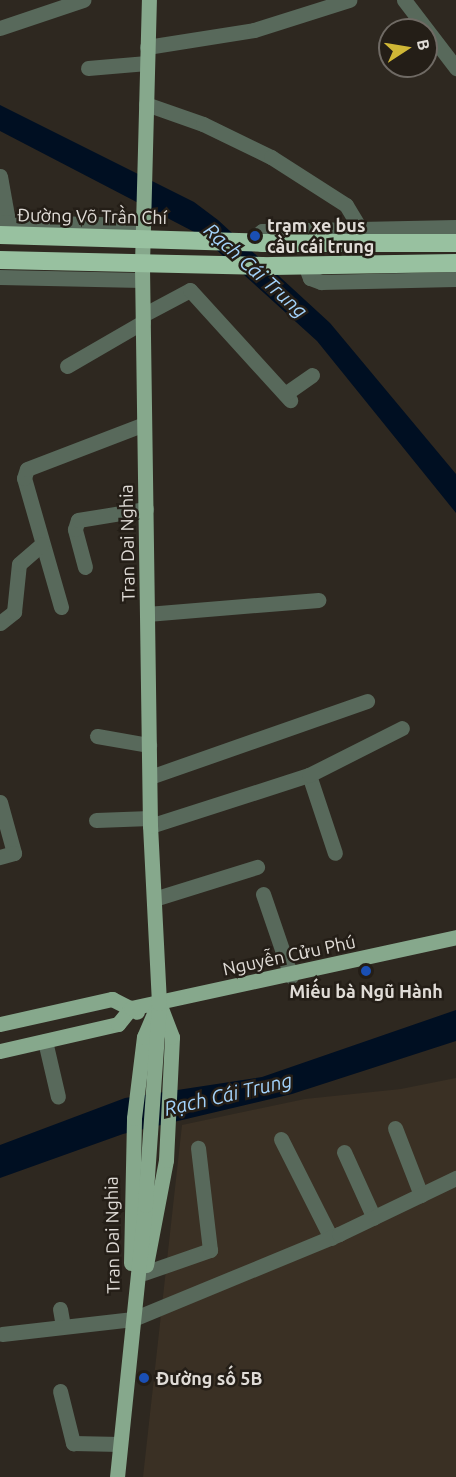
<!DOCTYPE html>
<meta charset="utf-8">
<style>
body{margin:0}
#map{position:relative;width:456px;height:1477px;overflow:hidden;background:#2e2820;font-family:Ubuntu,sans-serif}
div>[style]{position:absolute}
.built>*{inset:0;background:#3a3024}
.water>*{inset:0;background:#000f22}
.minor>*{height:15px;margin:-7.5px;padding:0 7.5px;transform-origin:7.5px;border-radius:7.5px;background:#58695b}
.major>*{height:15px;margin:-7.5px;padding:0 7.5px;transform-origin:7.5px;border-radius:7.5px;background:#86a88c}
.highway>*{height:18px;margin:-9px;padding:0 9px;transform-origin:9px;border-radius:9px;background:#98c1a0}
.dots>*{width:16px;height:16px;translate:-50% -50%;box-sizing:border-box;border:3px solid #241e17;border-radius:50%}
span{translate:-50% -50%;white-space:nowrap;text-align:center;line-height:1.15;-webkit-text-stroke:5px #241e17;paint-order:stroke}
.street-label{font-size:18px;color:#e0dcd7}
.poi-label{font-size:18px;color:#e0dcd7;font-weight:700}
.left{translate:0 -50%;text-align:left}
.water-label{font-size:20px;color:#a3d2fa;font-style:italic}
.north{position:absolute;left:378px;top:18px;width:60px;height:60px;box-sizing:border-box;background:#241e17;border:2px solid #6f6a64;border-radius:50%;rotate:78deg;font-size:16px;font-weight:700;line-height:24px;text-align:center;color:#e0dcd7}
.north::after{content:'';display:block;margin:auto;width:21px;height:27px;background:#d0b736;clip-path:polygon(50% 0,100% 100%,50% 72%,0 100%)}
</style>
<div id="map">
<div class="built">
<div style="clip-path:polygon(456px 1078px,456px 1477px,143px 1477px,182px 1125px,305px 1099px,401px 1089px)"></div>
</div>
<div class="water">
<div style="clip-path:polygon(0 105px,194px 202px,218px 220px,330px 323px,456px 474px,456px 513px,317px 341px,200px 235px,0 131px)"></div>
<div style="clip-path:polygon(456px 1010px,456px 1041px,292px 1094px,123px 1134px,0 1178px,0 1145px,125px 1098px,262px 1077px)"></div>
</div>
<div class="minor">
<div style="left:404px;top:0;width:86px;rotate:52.6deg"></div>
<div style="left:0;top:28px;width:88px;rotate:-18.6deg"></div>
<div style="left:147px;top:47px;width:108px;rotate:-9deg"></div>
<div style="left:254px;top:30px;width:100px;rotate:-17.5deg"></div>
<div style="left:88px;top:68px;width:59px;rotate:-4.8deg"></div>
<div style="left:146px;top:104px;width:60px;rotate:19.3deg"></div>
<div style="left:203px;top:124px;width:76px;rotate:25.9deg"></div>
<div style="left:271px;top:157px;width:89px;rotate:32.6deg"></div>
<div style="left:346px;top:205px;width:26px;rotate:59deg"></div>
<div style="left:0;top:176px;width:57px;rotate:79.9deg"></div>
<div style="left:0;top:222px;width:143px;rotate:1.2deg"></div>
<div style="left:248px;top:242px;width:18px;rotate:-38deg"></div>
<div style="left:262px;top:231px;width:194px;rotate:-1.2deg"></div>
<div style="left:305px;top:265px;width:14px;rotate:69deg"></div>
<div style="left:310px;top:278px;width:12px;rotate:20deg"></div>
<div style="left:321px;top:282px;width:135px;rotate:-1.3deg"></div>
<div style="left:0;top:277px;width:142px;rotate:1.2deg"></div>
<div style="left:143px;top:315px;width:53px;rotate:-28deg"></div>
<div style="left:190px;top:290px;width:149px;rotate:47.7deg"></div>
<div style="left:67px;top:366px;width:88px;rotate:-30.1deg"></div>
<div style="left:285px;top:394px;width:33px;rotate:-35deg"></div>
<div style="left:85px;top:567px;width:39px;rotate:-105deg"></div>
<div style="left:75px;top:529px;width:9px;rotate:-72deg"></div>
<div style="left:78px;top:520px;width:69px;rotate:-9.2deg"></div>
<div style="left:61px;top:607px;width:134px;rotate:-106deg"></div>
<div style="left:24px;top:478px;width:9px;rotate:-72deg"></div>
<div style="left:27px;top:469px;width:125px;rotate:-21deg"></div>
<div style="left:147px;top:614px;width:172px;rotate:-4.7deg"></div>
<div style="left:0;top:623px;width:18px;rotate:-38deg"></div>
<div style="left:14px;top:612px;width:48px;rotate:-84.1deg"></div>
<div style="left:19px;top:564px;width:30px;rotate:-41deg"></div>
<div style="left:97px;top:736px;width:53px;rotate:9.8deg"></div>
<div style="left:309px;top:775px;width:82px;rotate:71.6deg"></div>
<div style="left:150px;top:777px;width:230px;rotate:-19.3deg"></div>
<div style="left:0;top:802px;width:53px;rotate:74.6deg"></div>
<div style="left:14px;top:853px;width:15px;rotate:164deg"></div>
<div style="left:96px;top:820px;width:54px;rotate:-2.1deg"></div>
<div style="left:150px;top:826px;width:167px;rotate:-17.8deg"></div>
<div style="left:309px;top:775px;width:104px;rotate:-26.8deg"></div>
<div style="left:263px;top:894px;width:87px;rotate:71.1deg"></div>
<div style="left:154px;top:899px;width:108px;rotate:-17.3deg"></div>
<div style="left:45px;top:1041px;width:57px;rotate:76.9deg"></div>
<div style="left:395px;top:1128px;width:72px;rotate:68.8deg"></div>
<div style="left:281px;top:1139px;width:111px;rotate:63.2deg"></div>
<div style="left:344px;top:1152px;width:72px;rotate:65.6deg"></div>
<div style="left:144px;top:1273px;width:70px;rotate:-19.2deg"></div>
<div style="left:210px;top:1250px;width:103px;rotate:-96.7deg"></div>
<div style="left:60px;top:1309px;width:17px;rotate:80deg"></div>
<div style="left:2px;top:1334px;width:132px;rotate:-6.5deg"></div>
<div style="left:133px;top:1319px;width:223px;rotate:-22.4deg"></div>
<div style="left:339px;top:1234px;width:130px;rotate:-25.6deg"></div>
<div style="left:60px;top:1391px;width:54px;rotate:76deg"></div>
<div style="left:73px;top:1443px;width:47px;rotate:1.2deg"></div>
</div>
<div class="major">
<div style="left:0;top:1024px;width:115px;rotate:-12.6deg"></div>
<div style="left:112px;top:999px;width:28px;rotate:27deg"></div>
<div style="left:0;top:1051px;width:121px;rotate:-12.9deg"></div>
<div style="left:118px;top:1024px;width:21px;rotate:-51deg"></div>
<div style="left:131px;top:1008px;width:333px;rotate:-12.3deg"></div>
<div style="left:131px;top:1263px;width:145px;rotate:-88.8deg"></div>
<div style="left:134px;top:1118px;width:82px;rotate:-83deg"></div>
<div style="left:144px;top:1037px;width:28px;rotate:-67deg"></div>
<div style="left:146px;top:1265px;width:107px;rotate:-79.2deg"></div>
<div style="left:166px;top:1160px;width:123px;rotate:-87.2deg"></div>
<div style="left:172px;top:1037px;width:31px;rotate:-111deg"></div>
<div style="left:117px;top:1477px;width:273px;rotate:-84.1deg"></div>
<div style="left:145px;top:1205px;width:202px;rotate:-86deg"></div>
<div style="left:159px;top:1003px;width:177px;rotate:-92.9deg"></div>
<div style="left:150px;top:826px;width:562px;rotate:-90.82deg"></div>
<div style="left:142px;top:264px;width:264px;rotate:-88.5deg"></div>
</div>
<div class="highway">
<div style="left:0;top:235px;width:262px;rotate:1.7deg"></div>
<div style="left:262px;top:243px;width:194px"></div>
<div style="left:0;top:260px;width:271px;rotate:1.3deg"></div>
<div style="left:271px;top:266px;width:185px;rotate:-0.9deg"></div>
</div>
<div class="dots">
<div style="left:255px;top:236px;background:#1a4fb4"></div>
<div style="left:366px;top:971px;background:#1a4fb4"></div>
<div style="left:144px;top:1378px;background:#1a4fb4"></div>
</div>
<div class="street-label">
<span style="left:92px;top:216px;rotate:1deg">Đường Võ Trần Chí</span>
<span style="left:127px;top:543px;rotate:-91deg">Tran Dai Nghia</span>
<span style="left:289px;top:955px;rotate:-12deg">Nguyễn Cửu Phú</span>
<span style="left:112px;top:1235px;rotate:-91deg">Tran Dai Nghia</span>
</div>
<div class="poi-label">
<span class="left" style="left:267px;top:236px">trạm xe bus<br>cầu cái trung</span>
<span style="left:366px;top:991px">Miếu bà Ngũ Hành</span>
<span class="left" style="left:156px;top:1378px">Đường số 5B</span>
</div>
<div class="water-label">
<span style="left:256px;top:270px;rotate:42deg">Rạch Cái Trung</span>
<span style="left:228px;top:1094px;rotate:-13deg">Rạch Cái Trung</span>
</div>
<div class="north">B</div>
</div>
